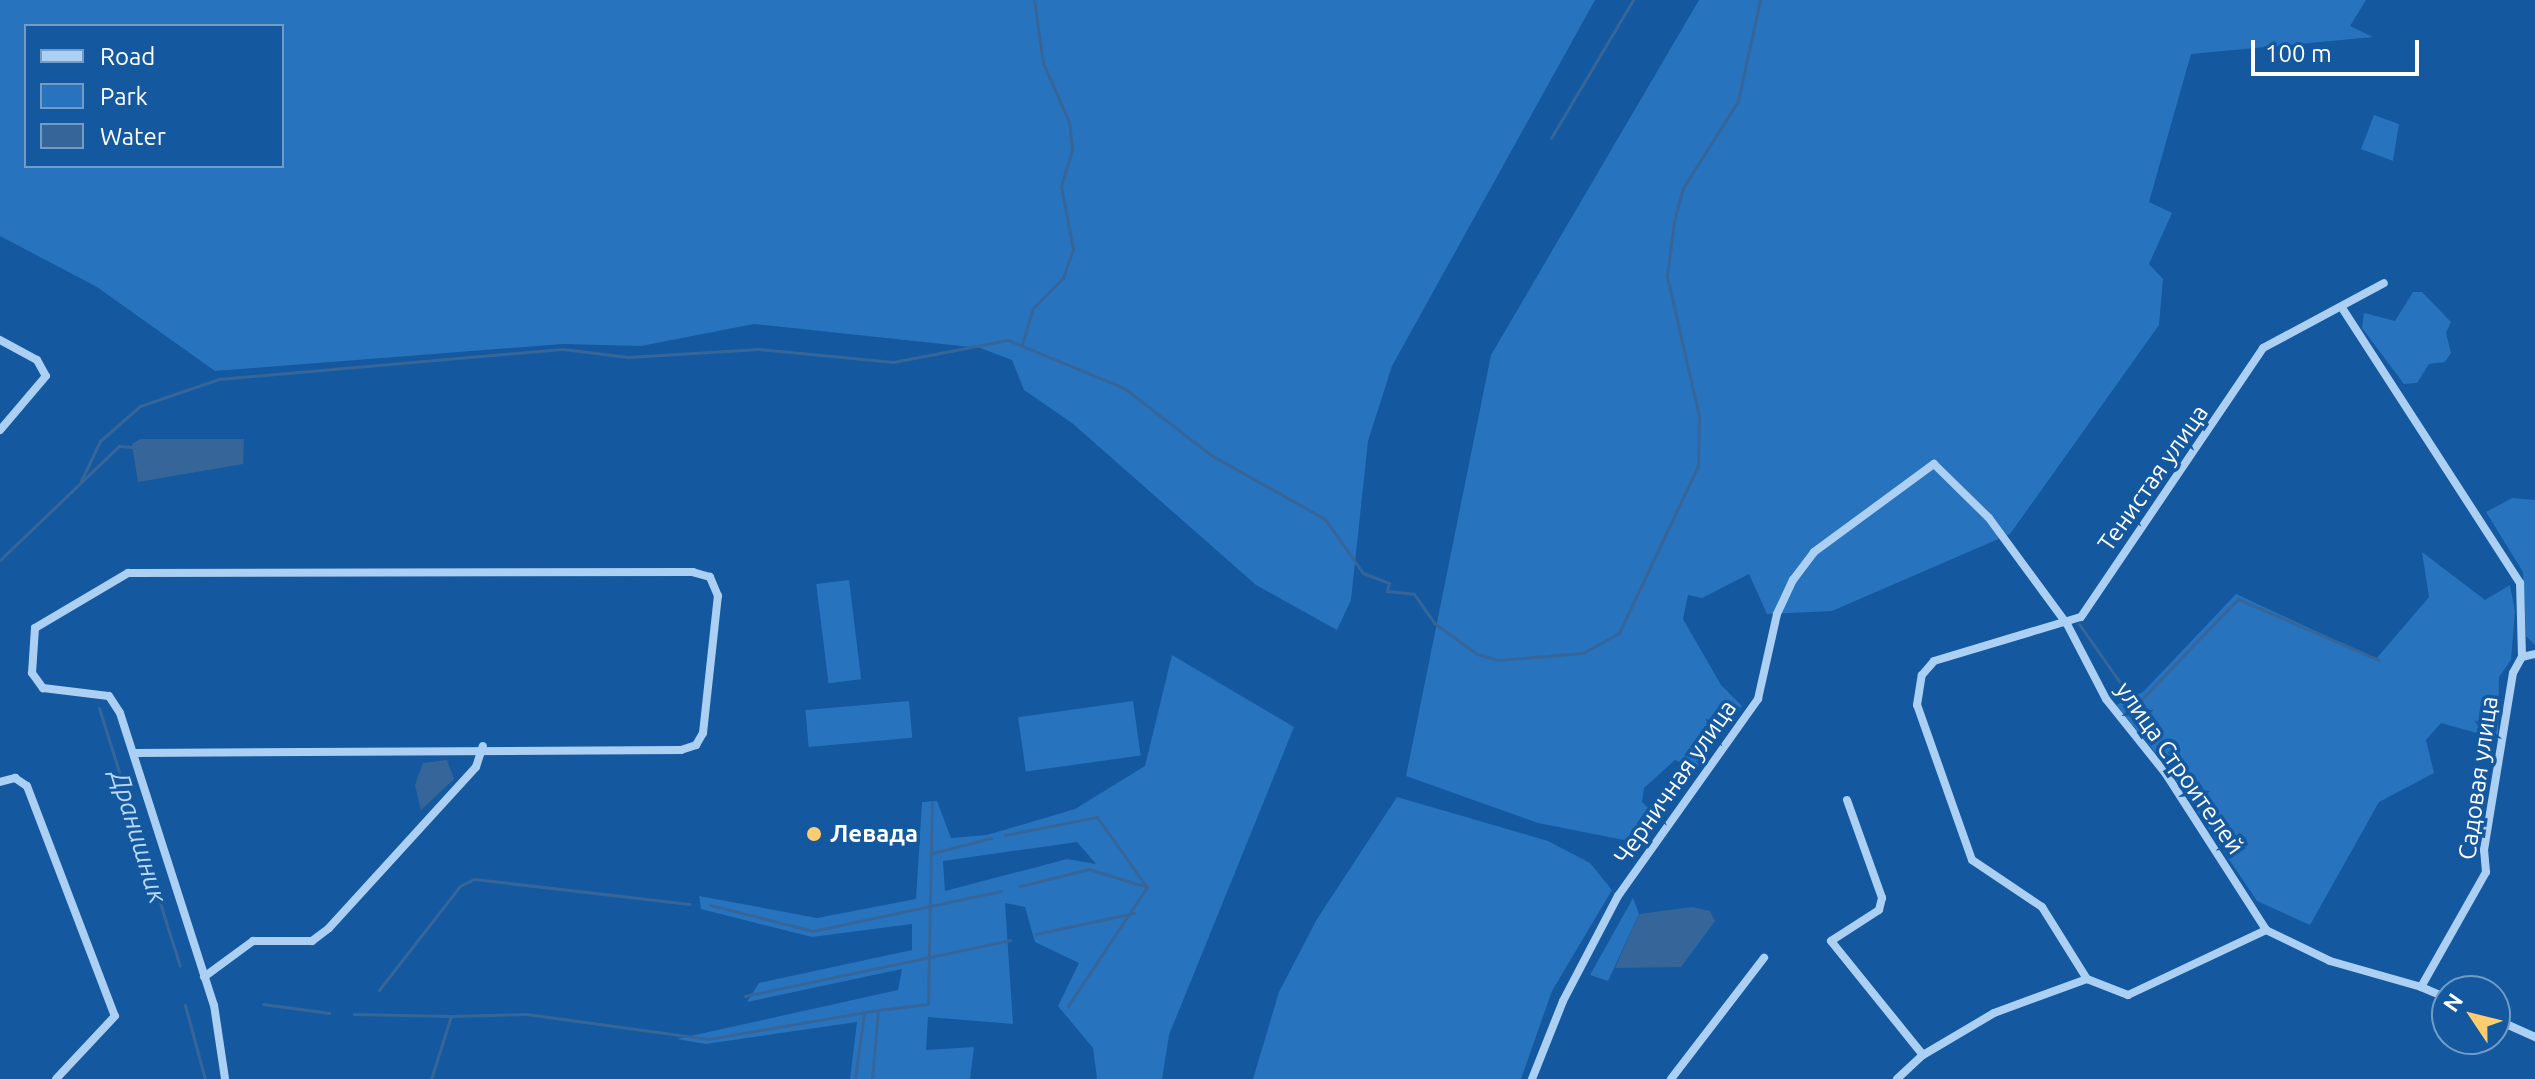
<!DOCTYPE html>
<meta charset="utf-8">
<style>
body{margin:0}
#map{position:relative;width:2535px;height:1079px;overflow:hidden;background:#14589f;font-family:Ubuntu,sans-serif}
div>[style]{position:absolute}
.green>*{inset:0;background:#2773bd;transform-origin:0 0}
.water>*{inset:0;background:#366699}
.stream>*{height:3px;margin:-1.5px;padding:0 1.5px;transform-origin:1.5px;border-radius:1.5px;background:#366699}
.minor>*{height:8px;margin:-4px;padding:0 4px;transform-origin:4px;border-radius:4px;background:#acd0f4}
.dots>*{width:22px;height:22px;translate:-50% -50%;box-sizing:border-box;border:4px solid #14589f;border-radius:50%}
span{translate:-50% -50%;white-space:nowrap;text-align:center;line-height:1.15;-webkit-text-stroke:7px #14589f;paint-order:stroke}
.street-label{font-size:24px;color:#fff}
.poi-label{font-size:24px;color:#fff;font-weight:700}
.left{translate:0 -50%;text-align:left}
.water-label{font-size:26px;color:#b9dafa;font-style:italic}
.legend{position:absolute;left:24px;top:24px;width:260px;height:144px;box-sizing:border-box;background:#14589f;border:2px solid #729bc5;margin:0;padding:10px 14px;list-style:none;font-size:24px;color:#fff}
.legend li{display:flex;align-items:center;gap:16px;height:40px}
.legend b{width:40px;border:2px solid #729bc5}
.north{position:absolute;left:2431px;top:975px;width:80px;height:80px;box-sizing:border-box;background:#14589f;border:2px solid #729bc5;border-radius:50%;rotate:305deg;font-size:22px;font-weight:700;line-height:32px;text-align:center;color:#fff}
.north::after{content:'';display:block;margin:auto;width:28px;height:36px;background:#ffcd6f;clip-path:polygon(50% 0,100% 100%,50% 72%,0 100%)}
.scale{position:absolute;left:2251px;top:40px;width:168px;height:36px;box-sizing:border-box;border:4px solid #fff;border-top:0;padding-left:10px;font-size:24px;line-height:28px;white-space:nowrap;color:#fff;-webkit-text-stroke:6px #14589f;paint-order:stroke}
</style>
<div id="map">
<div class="green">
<div style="clip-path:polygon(evenodd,0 0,1595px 0,1392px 366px,1368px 441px,1351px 600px,1337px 630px,1256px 585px,1072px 423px,1024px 390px,1012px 360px,980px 348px,754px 324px,641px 346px,563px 344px,215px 371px,97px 287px,0 236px,0 0,26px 26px,282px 26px,282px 166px,26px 166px,26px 26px)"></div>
<div style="clip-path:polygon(1699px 0,2366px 0,2350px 26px,2373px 37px,2191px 54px,2149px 202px,2172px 213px,2149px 264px,2163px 279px,2159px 325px,2010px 534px,1832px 611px,1767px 614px,1749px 574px,1702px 598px,1688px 595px,1683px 619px,1721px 685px,1742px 706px,1695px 769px,1675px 760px,1644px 788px,1642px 802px,1659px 818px,1639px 843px,1538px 823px,1406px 776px,1491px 355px)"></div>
<div style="clip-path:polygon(2374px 115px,2399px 124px,2393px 161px,2361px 149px)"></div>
<div style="clip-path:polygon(2413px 292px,2422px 292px,2451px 322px,2446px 333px,2451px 353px,2445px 362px,2429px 364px,2417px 383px,2404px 384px,2362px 328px,2364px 313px,2395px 321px)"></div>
<div style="clip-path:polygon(2512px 498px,2535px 500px,2535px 645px,2526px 636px,2523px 572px,2486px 512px)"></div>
<div style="clip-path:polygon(2422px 552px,2485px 600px,2510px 585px,2515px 611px,2511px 660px,2499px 677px,2498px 739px,2441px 723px,2426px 740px,2434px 773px,2379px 802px,2310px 925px,2257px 901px,2165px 764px,2116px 705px,2143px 692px,2236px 594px,2376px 659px,2429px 597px)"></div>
<div style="left:849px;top:580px;width:100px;height:33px;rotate:83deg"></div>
<div style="clip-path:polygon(evenodd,1172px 655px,1294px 727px,1169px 1035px,1162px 1079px,1097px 1079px,1093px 1048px,1058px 1006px,1079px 963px,1035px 942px,1025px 907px,1005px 903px,1013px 1024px,928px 1017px,926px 1050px,974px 1047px,970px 1079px,850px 1079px,857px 1022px,706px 1044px,677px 1039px,898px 990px,902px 969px,747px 1002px,759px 983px,912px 950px,912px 924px,812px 937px,701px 909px,699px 896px,817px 918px,916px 899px,922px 802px,937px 801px,951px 838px,987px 835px,1075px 809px,1145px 766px,1172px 655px,1077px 842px,1096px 864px,1067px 859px,945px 891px,943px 861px,1077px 842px)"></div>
<div style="left:909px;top:701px;width:37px;height:104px;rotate:85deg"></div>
<div style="left:1133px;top:701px;width:55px;height:116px;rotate:82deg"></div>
<div style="clip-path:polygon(1397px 797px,1548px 841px,1590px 863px,1612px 890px,1552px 991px,1521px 1079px,1253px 1079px,1279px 992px,1317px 919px)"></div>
<div style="clip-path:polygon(1633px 898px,1639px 914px,1608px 981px,1590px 975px)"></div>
</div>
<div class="water">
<div style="clip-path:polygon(140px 439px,244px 439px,243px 464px,138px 482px,132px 444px)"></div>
<div style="clip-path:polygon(447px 760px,454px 779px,421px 810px,415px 785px,423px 763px)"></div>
<div style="clip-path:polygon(1692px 907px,1710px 911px,1715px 921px,1681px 967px,1615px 968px,1639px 914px)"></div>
</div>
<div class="stream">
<div style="left:1551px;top:138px;width:161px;rotate:-59.3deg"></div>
<div style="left:1022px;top:344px;width:38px;rotate:-73deg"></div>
<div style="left:1033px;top:308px;width:42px;rotate:-45deg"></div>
<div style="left:1063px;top:278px;width:31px;rotate:-71deg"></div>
<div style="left:1073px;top:249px;width:64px;rotate:-100.8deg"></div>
<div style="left:1061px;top:186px;width:39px;rotate:-73deg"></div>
<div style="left:1072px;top:149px;width:27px;rotate:-96deg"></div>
<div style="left:1069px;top:122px;width:64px;rotate:-113.8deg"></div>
<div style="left:1043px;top:63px;width:64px;rotate:-98.1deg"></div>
<div style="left:81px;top:481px;width:44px;rotate:-64.6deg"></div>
<div style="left:100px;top:441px;width:53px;rotate:-41.2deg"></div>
<div style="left:140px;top:406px;width:83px;rotate:-18.9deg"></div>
<div style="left:219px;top:379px;width:345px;rotate:-5deg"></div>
<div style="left:563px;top:349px;width:65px;rotate:7deg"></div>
<div style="left:628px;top:357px;width:131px;rotate:-3.5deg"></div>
<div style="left:759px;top:349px;width:135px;rotate:5.5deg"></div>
<div style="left:893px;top:362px;width:117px;rotate:-10.8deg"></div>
<div style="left:1008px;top:340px;width:126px;rotate:22.5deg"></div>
<div style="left:1124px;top:388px;width:110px;rotate:37.6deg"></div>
<div style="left:1211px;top:455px;width:131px;rotate:29.3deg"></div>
<div style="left:1325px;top:519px;width:66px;rotate:54.9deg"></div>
<div style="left:1363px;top:573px;width:28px;rotate:21deg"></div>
<div style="left:1389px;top:583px;width:8px;rotate:104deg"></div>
<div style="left:1387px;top:591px;width:27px;rotate:6deg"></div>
<div style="left:1414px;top:594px;width:35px;rotate:55deg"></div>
<div style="left:1434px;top:623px;width:53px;rotate:35.8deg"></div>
<div style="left:1477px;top:654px;width:22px;rotate:16deg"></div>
<div style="left:1498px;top:660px;width:85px;rotate:-4.7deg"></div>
<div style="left:1583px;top:653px;width:41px;rotate:-29.1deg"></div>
<div style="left:1619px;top:633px;width:185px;rotate:-64.7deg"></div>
<div style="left:1698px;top:466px;width:50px;rotate:-88.9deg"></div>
<div style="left:1699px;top:416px;width:144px;rotate:-102.9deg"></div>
<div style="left:1667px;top:276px;width:55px;rotate:-82.7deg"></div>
<div style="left:1674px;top:221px;width:34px;rotate:-75deg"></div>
<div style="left:1683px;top:188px;width:103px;rotate:-57.7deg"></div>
<div style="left:1738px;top:101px;width:103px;rotate:-77.7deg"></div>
<div style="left:0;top:560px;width:165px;rotate:-43.8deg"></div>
<div style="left:119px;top:446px;width:13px;rotate:4deg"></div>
<div style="left:2079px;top:624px;width:99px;rotate:54.9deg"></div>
<div style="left:2136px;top:705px;width:147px;rotate:-46.1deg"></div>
<div style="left:2238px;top:599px;width:154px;rotate:23.4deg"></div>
<div style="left:99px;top:708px;width:270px;rotate:72.6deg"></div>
<div style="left:1005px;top:835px;width:94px;rotate:-11.1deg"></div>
<div style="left:1097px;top:817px;width:86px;rotate:54.5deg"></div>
<div style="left:1147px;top:887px;width:143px;rotate:123.6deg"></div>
<div style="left:933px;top:853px;width:60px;rotate:-14.5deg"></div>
<div style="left:1020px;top:886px;width:71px;rotate:-13.8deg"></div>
<div style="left:1089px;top:869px;width:61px;rotate:17.2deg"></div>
<div style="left:710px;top:905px;width:106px;rotate:14.2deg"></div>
<div style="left:813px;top:931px;width:192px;rotate:-12deg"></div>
<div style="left:1036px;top:934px;width:100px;rotate:-12.1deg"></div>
<div style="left:379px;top:990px;width:132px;rotate:-52.1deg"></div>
<div style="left:460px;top:886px;width:16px;rotate:-27deg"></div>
<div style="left:474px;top:879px;width:217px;rotate:6.6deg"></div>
<div style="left:745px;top:996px;width:271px;rotate:-11.9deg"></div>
<div style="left:263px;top:1004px;width:67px;rotate:7.8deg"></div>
<div style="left:185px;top:1005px;width:77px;rotate:74.9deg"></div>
<div style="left:354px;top:1014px;width:96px;rotate:1.2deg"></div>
<div style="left:431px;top:1079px;width:66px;rotate:-72.4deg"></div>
<div style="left:451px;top:1016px;width:75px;rotate:-1.5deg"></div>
<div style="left:526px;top:1014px;width:184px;rotate:7.8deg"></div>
<div style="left:708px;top:1039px;width:172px;rotate:-9.7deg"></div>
<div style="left:855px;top:1079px;width:68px;rotate:-82.3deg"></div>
<div style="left:872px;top:1079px;width:69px;rotate:-85deg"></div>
<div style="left:878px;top:1010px;width:50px;rotate:-6.8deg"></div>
<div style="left:928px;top:1004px;width:201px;rotate:-88.9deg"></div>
</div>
<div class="minor">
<div style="left:0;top:340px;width:42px;rotate:28.4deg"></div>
<div style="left:37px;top:360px;width:18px;rotate:61deg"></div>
<div style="left:46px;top:376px;width:71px;rotate:130.4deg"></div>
<div style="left:2522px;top:657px;width:13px;rotate:-13deg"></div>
<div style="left:134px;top:753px;width:547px;rotate:-0.31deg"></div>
<div style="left:681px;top:750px;width:16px;rotate:-18deg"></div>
<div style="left:696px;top:745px;width:14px;rotate:-60deg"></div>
<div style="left:703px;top:733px;width:138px;rotate:-83.8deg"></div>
<div style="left:718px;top:596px;width:21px;rotate:-113deg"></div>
<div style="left:710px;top:577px;width:18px;rotate:-164deg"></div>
<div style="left:693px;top:572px;width:565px;rotate:179.9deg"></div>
<div style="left:128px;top:573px;width:108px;rotate:149.4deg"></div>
<div style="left:35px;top:628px;width:45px;rotate:93.8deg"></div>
<div style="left:32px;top:673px;width:19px;rotate:54deg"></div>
<div style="left:43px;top:688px;width:66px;rotate:6.9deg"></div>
<div style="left:109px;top:696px;width:20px;rotate:57deg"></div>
<div style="left:120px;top:713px;width:307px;rotate:72.2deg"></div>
<div style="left:214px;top:1005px;width:75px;rotate:81.5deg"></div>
<div style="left:0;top:782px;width:16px;rotate:-15deg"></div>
<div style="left:15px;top:778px;width:14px;rotate:34deg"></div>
<div style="left:27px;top:786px;width:246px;rotate:69.1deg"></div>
<div style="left:115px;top:1016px;width:86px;rotate:133.1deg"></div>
<div style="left:1847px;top:800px;width:104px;rotate:70.3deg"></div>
<div style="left:1882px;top:898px;width:12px;rotate:104deg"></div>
<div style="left:1879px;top:910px;width:57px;rotate:147.1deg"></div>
<div style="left:1831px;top:941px;width:146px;rotate:51.1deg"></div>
<div style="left:204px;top:977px;width:61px;rotate:-36.3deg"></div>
<div style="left:253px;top:941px;width:59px"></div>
<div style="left:312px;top:941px;width:21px;rotate:-37deg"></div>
<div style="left:329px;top:928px;width:218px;rotate:-47.6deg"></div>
<div style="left:476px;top:767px;width:22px;rotate:-72deg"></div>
<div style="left:2087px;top:979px;width:85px;rotate:-122deg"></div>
<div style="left:2042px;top:907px;width:84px;rotate:-146.1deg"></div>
<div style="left:1972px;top:860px;width:164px;rotate:-109.5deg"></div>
<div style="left:1917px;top:705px;width:30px;rotate:-81deg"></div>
<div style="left:1922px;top:675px;width:18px;rotate:-49deg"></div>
<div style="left:1934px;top:661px;width:153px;rotate:-16.7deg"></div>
<div style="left:2081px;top:617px;width:325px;rotate:-55.9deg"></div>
<div style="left:2263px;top:348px;width:137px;rotate:-28.2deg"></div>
<div style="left:2421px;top:987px;width:28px;rotate:23deg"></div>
<div style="left:2495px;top:1019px;width:44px;rotate:24.2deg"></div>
<div style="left:1532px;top:1079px;width:84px;rotate:-68.3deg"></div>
<div style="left:1563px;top:1001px;width:119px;rotate:-62.4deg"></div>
<div style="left:1618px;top:896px;width:242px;rotate:-54.6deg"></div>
<div style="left:1758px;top:699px;width:87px;rotate:-77.4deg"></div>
<div style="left:1777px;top:614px;width:38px;rotate:-65deg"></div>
<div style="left:1793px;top:580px;width:35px;rotate:-53deg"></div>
<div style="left:1814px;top:552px;width:149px;rotate:-36.3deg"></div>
<div style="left:1934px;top:464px;width:77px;rotate:44.5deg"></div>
<div style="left:1989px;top:518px;width:132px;rotate:53.7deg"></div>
<div style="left:2067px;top:624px;width:85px;rotate:62.5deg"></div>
<div style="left:2106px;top:699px;width:96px;rotate:51.3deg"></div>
<div style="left:2166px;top:774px;width:185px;rotate:57.3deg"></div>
<div style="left:1671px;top:1079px;width:153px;rotate:-52.5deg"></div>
<div style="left:1897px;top:1079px;width:35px;rotate:-43deg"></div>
<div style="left:1923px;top:1055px;width:82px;rotate:-30.6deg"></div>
<div style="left:1994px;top:1013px;width:99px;rotate:-20.1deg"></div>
<div style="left:2087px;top:979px;width:44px;rotate:21.3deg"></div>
<div style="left:2128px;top:995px;width:153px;rotate:-25.2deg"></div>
<div style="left:2266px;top:930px;width:71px;rotate:25.8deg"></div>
<div style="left:2330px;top:961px;width:95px;rotate:15.9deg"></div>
<div style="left:2421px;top:987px;width:132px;rotate:-60.5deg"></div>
<div style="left:2486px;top:872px;width:22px;rotate:-95deg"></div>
<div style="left:2484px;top:850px;width:179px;rotate:-80.7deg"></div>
<div style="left:2513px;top:673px;width:18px;rotate:-61deg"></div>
<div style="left:2522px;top:657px;width:74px;rotate:-91.5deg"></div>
<div style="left:2520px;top:583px;width:326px;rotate:-122.9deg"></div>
</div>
<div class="dots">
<div style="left:814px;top:834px;background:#ffcd6f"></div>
</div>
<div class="street-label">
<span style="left:2153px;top:478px;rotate:-55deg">Тенистая улица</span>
<span style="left:2180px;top:768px;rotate:55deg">улица Строителей</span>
<span style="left:2478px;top:778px;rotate:-82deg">Садовая улица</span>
<span style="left:1675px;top:782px;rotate:-55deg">Черничная улица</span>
</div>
<div class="poi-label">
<span class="left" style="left:830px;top:834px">Левада</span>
</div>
<div class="water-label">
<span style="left:139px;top:837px;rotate:73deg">Дранишник</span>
</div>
<ul class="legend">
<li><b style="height:10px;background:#acd0f4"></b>Road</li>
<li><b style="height:22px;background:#2773bd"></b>Park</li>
<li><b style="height:22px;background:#366699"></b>Water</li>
</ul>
<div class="north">N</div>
<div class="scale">100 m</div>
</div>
